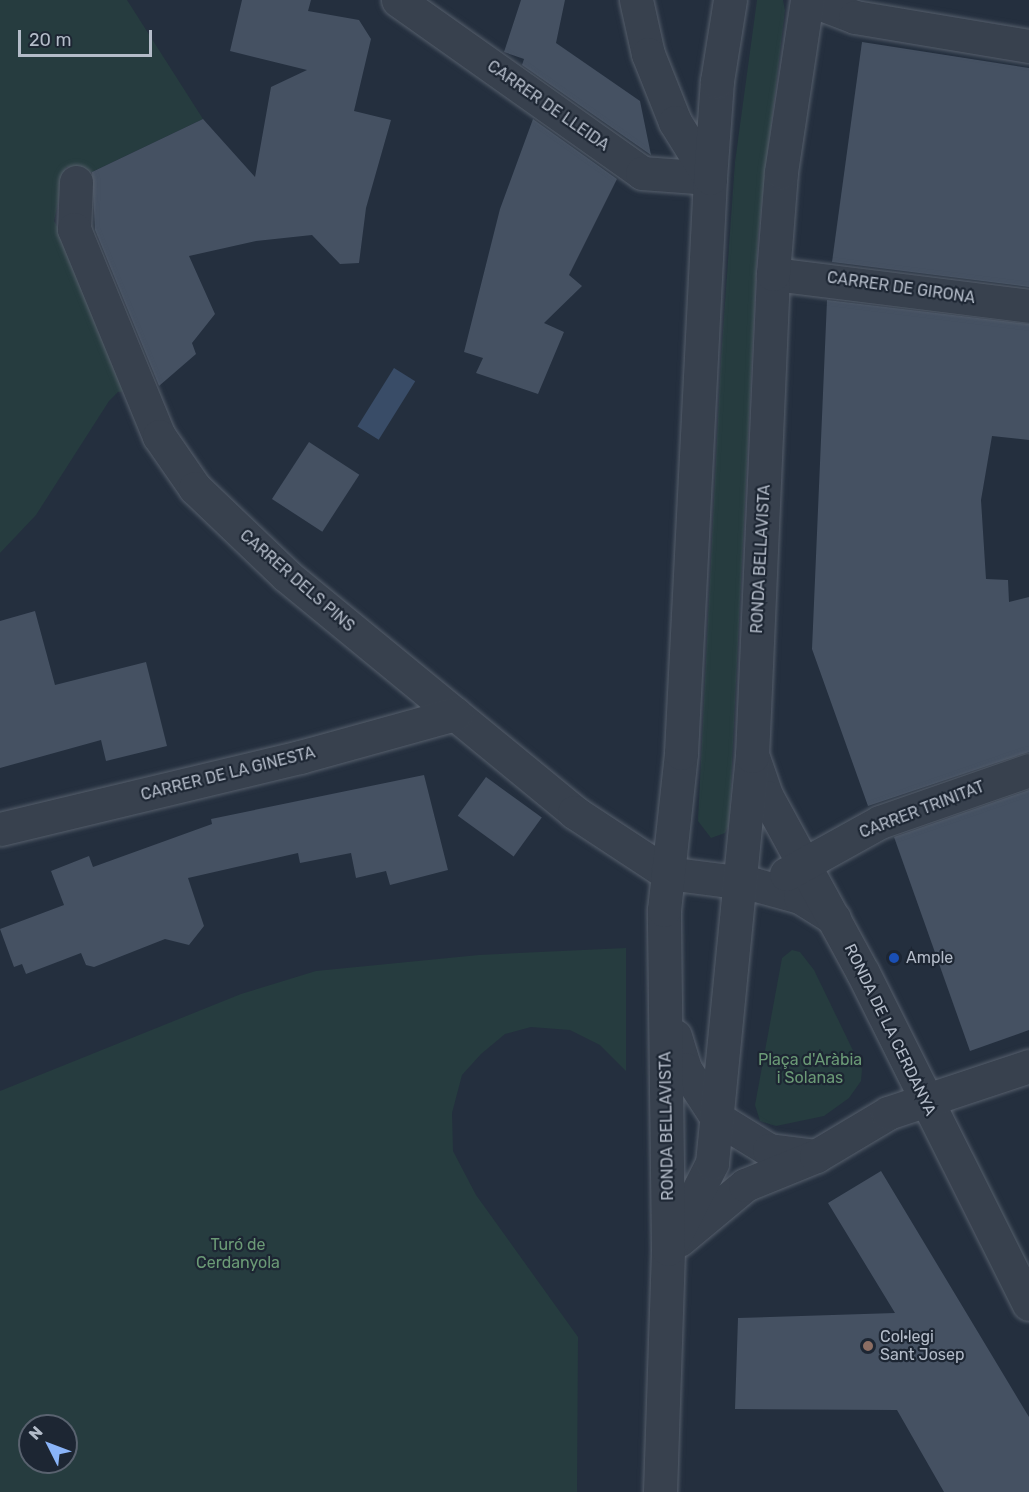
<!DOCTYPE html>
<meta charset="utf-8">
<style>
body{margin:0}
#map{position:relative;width:1029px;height:1492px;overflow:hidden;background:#242f3e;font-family:Rubik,sans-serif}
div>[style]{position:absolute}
.green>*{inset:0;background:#263c3f}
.water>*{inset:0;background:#394c67;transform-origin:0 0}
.building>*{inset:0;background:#455162;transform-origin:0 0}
.roads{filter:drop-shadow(0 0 2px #565f6c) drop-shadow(0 0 2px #565f6c)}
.minor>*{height:33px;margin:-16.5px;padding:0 16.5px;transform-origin:16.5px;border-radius:16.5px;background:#38414e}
.dots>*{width:16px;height:16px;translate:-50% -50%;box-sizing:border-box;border:3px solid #1d2633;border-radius:50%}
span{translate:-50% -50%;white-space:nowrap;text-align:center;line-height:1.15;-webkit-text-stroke:4.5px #1d2633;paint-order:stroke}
.street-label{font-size:16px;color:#b4bcc9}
.poi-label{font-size:16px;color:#b4bcc9}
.left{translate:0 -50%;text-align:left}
.park-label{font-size:16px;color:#6b9a76}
.north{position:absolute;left:18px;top:1414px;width:60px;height:60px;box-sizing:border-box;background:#1d2633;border:2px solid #59626f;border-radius:50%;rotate:312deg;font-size:16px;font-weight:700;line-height:24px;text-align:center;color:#b4bcc9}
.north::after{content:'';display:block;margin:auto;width:21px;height:27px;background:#8ab4f8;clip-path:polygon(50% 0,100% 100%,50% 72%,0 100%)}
.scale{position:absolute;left:18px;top:30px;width:134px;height:27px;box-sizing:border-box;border:3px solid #b4bcc9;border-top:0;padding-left:8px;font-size:18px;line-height:21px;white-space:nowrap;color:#b4bcc9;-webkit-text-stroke:4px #1d2633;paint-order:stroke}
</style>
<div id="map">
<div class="green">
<div style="clip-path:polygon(0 0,127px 0,203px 119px,92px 172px,66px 167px,54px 221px,78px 261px,131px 391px,118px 392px,109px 401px,36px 515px,0 553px)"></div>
<div style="clip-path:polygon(757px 0,783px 0,785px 10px,758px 235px,729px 824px,725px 833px,711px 838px,698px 821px,721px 359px,735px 162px)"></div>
<div style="clip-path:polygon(evenodd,626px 948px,626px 1071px,600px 1045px,570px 1030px,531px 1027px,505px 1034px,481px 1054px,462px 1075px,452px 1113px,453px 1151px,476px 1195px,578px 1337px,577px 1492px,0 1492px,0 1091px,241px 994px,316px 971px,479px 955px,626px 948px,30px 1426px,66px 1426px,66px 1462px,30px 1462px,30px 1426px)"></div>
<div style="clip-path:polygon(792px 950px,800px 952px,814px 970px,862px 1069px,861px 1081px,849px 1098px,824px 1116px,776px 1126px,760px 1121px,755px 1105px,782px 958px)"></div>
</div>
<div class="water">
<div style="left:394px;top:368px;width:25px;height:69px;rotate:32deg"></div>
</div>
<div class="building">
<div style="clip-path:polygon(242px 0,311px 0,308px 11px,359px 20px,371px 39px,354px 111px,391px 120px,366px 208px,359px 263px,340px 264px,312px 235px,256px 241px,189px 256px,215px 314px,192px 343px,196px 354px,159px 386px,95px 230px,92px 172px,203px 119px,255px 177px,271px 87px,307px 70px,230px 51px)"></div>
<div style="clip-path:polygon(521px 0,565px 0,556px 43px,640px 101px,651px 155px,522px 65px,524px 59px,504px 52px)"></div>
<div style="clip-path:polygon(862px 42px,1029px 68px,1029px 287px,832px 262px)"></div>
<div style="clip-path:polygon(533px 119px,617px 179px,569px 275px,582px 286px,544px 323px,564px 332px,538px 394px,476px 373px,483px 358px,464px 352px,500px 209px)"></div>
<div style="clip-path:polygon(827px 300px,1029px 324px,1029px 440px,992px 436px,981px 500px,986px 579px,1008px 580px,1009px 602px,1029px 597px,1029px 752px,868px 806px,812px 649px)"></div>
<div style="left:309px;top:442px;width:60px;height:68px;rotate:33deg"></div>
<div style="clip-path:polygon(35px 611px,55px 685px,146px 662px,167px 746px,106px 761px,101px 740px,0 768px,0 621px)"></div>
<div style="clip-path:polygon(424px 775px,448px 870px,390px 885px,386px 871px,356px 878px,351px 853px,300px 863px,298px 853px,188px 878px,204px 926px,189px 945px,165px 939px,94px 967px,86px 965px,81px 953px,26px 974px,22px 964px,14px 967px,0 929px,64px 905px,51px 871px,89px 856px,93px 867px,212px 824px,211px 819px)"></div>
<div style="left:486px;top:777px;width:69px;height:48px;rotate:36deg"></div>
<div style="clip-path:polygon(1029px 790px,1029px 1030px,970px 1051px,894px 837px)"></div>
<div style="clip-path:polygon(881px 1171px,1029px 1417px,1029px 1492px,944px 1492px,897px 1410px,735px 1409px,738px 1318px,895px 1313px,828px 1203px)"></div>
</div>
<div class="roads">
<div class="minor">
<div style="left:398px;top:0;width:299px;rotate:35.3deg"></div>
<div style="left:642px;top:173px;width:68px;rotate:4.2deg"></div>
<div style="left:636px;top:0;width:55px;rotate:77.5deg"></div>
<div style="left:648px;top:54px;width:73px;rotate:68.3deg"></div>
<div style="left:675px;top:122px;width:66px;rotate:58deg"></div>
<div style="left:811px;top:0;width:47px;rotate:21.1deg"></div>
<div style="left:855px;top:17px;width:176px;rotate:9.5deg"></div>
<div style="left:76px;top:182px;width:47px;rotate:92.4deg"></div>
<div style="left:74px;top:229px;width:224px;rotate:67.7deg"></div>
<div style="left:159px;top:436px;width:63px;rotate:55.3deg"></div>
<div style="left:195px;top:488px;width:127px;rotate:43.7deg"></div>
<div style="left:287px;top:576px;width:372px;rotate:39.4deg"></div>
<div style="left:574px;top:812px;width:111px;rotate:33.3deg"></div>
<div style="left:667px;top:873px;width:87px;rotate:7.3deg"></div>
<div style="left:753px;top:884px;width:49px;rotate:15.5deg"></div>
<div style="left:800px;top:897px;width:40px;rotate:32deg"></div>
<div style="left:773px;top:274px;width:258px;rotate:7.1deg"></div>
<div style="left:754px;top:760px;width:39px;rotate:71deg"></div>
<div style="left:767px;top:797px;width:200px;rotate:61.4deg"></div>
<div style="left:863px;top:973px;width:370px;rotate:63.4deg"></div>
<div style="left:0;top:829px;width:309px;rotate:-13.5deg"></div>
<div style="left:300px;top:757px;width:161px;rotate:-15.5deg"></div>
<div style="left:786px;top:874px;width:107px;rotate:-29deg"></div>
<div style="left:880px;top:822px;width:158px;rotate:-19.2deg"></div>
<div style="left:675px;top:1036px;width:34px;rotate:73deg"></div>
<div style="left:685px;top:1069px;width:59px;rotate:56.9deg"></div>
<div style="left:717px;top:1118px;width:61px;rotate:31.6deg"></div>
<div style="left:769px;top:1150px;width:46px;rotate:7.4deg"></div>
<div style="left:679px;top:1240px;width:86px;rotate:-39.8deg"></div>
<div style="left:745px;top:1185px;width:77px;rotate:-22.2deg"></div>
<div style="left:816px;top:1156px;width:84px;rotate:-30.8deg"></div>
<div style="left:888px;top:1113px;width:149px;rotate:-18.4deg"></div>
<div style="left:671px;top:1244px;width:91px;rotate:-63.2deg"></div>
<div style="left:712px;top:1163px;width:409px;rotate:-84.4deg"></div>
<div style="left:752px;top:756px;width:482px;rotate:-87.5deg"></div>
<div style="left:773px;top:274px;width:102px;rotate:-85.5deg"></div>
<div style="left:781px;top:172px;width:174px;rotate:-81.4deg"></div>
<div style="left:660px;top:1492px;width:243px;rotate:-88.1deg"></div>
<div style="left:668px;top:1249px;width:339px;rotate:-90.7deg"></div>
<div style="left:664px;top:910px;width:158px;rotate:-83.8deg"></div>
<div style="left:681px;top:753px;width:576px;rotate:-87.11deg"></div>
<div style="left:710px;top:178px;width:97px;rotate:-85.9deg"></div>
<div style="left:717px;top:81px;width:82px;rotate:-80.9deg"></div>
</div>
</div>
<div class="dots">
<div style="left:894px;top:958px;background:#1a4fb4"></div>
<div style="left:868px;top:1346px;background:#8d6e63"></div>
</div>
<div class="street-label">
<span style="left:548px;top:106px;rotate:35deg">CARRER DE LLEIDA</span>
<span style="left:901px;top:288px;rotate:8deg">CARRER DE GIRONA</span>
<span style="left:761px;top:559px;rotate:-87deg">RONDA BELLAVISTA</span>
<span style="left:297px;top:581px;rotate:41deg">CARRER DELS PINS</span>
<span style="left:228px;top:774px;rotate:-14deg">CARRER DE LA GINESTA</span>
<span style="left:922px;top:810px;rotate:-21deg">CARRER TRINITAT</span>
<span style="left:890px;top:1030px;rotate:64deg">RONDA DE LA CERDANYA</span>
<span style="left:667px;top:1126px;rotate:-91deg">RONDA BELLAVISTA</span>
</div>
<div class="poi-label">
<span class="left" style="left:906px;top:958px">Ample</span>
<span class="left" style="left:880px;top:1346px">Col·legi<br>Sant Josep</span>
</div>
<div class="park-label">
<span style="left:810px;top:1069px">Plaça d'Aràbia<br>i Solanas</span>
<span style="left:238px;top:1254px">Turó de<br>Cerdanyola</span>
</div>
<div class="north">N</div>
<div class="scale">20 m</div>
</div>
